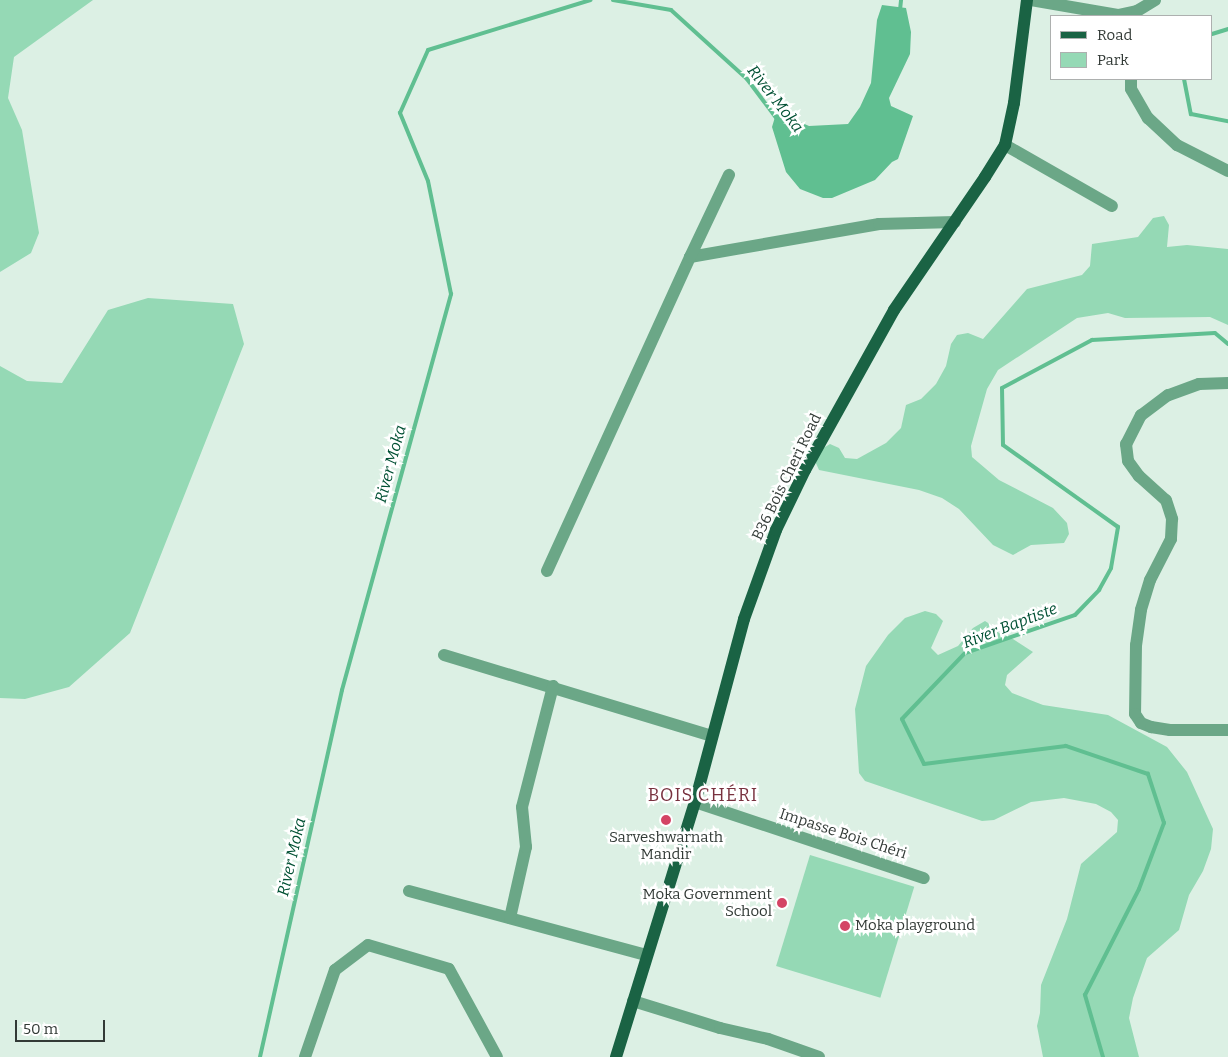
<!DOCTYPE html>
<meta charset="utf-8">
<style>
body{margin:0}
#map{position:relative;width:1228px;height:1057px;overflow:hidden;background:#dcf0e4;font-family:Bitter,serif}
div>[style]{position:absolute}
.green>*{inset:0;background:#95d9b5;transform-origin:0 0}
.water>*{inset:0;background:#60bf91}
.stream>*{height:4px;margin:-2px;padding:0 2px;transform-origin:2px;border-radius:2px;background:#60bf91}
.minor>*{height:12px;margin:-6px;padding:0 6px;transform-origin:6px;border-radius:6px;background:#6ba787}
.major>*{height:12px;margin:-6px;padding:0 6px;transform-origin:6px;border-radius:6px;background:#1a6344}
.dots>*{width:14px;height:14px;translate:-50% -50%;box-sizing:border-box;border:2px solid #fff;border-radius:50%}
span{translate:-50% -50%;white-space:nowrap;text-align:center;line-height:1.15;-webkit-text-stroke:5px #fff;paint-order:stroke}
.street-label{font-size:15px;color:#323a36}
.poi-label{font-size:15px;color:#323a36}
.right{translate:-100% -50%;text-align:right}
.left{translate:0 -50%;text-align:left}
.water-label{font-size:16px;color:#005033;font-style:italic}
.quarter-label{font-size:18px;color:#78313e;letter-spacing:1px}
.legend{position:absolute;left:1050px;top:15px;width:162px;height:65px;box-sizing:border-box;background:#fff;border:1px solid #adb0af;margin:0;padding:6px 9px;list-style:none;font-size:15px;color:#323a36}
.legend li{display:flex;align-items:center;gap:10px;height:25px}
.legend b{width:25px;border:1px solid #adb0af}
.scale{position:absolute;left:15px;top:1020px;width:90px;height:22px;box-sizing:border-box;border:2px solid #323a36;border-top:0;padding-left:6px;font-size:15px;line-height:18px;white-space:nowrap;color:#323a36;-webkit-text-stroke:4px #fff;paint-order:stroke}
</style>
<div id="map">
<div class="green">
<div style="clip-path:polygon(0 0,93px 0,14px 57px,8px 98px,22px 130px,39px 233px,31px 253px,0 272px)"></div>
<div style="clip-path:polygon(1164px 216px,1169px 225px,1167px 247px,1187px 245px,1228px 249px,1228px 325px,1210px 317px,1125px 318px,1108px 313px,1077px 318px,998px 370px,987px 389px,971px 446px,972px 457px,999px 480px,1053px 508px,1067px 523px,1069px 534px,1064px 543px,1031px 545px,1013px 555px,993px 545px,959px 509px,942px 498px,919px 490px,819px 470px,815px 461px,820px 450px,830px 444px,839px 448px,845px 458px,857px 459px,886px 443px,901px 428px,906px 405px,921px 399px,936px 384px,946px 366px,951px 344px,957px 335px,968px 333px,983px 339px,1027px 289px,1082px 275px,1090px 266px,1092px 244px,1138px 237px,1153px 218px)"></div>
<div style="clip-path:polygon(148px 298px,233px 304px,244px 344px,130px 633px,69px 687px,25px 699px,0 698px,0 366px,27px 381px,62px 383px,108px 310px)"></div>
<div style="clip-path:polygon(925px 611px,936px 614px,943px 621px,931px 648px,938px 655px,958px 646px,973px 628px,985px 621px,1033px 652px,1007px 675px,1005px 685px,1012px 693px,1043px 705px,1108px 715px,1167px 747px,1187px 772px,1213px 829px,1211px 849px,1203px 871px,1189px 895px,1179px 930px,1147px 958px,1133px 998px,1129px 1018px,1139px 1057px,1043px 1057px,1037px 1026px,1040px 1013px,1041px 985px,1067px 919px,1081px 864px,1117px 832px,1118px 820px,1111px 812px,1096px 804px,1064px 798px,1031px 802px,994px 820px,982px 821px,865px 781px,859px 773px,855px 709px,866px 666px,888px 635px,905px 618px)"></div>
<div style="left:810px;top:855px;width:109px;height:116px;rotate:17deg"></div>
</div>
<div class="water">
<div style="clip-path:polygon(882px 5px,906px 8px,911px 32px,910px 54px,889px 98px,891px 106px,913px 116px,898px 159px,892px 162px,875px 180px,832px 198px,823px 198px,800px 189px,786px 172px,772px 127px,775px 117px,779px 109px,789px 109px,800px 122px,809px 126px,848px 124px,860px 107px,871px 83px,877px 20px)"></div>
</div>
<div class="stream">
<div style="left:613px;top:0;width:59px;rotate:9.8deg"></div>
<div style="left:671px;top:10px;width:103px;rotate:42.2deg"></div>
<div style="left:747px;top:79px;width:50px;rotate:53.1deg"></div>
<div style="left:900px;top:10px;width:10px;rotate:-84deg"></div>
<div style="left:1212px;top:34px;width:17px;rotate:-17deg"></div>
<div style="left:1184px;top:79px;width:36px;rotate:79deg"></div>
<div style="left:1191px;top:114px;width:38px;rotate:11deg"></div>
<div style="left:260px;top:1057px;width:376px;rotate:-77.4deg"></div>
<div style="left:342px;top:690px;width:411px;rotate:-74.6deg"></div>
<div style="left:451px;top:294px;width:115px;rotate:-101.5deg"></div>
<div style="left:428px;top:181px;width:74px;rotate:-112.4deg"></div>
<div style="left:400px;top:113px;width:69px;rotate:-66deg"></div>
<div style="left:428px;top:50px;width:170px;rotate:-17.1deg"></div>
<div style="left:1103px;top:1057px;width:65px;rotate:-106.2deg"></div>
<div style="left:1085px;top:995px;width:119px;rotate:-63deg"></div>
<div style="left:1139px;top:889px;width:71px;rotate:-69.3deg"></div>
<div style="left:1164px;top:823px;width:52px;rotate:-108.1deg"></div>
<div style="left:1148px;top:774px;width:87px;rotate:-161.1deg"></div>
<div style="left:1066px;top:746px;width:143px;rotate:172.8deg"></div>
<div style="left:924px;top:764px;width:50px;rotate:-116.1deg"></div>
<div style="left:902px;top:719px;width:91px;rotate:-46.3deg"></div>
<div style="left:965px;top:653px;width:116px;rotate:-19.1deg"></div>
<div style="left:1075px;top:615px;width:35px;rotate:-46deg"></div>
<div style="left:1099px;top:590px;width:25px;rotate:-61deg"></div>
<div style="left:1111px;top:568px;width:42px;rotate:-80.3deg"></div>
<div style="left:1118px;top:527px;width:141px;rotate:-144.5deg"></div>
<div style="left:1003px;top:445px;width:57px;rotate:-91deg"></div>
<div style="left:1002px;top:388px;width:102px;rotate:-28.1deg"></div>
<div style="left:1092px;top:340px;width:123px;rotate:-3.3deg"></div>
<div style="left:1215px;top:333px;width:17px;rotate:40deg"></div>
</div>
<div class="minor">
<div style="left:1031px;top:0;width:88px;rotate:9.8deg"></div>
<div style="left:1118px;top:15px;width:19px;rotate:-12deg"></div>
<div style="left:1137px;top:11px;width:21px;rotate:-31deg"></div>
<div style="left:1131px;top:79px;width:10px;rotate:90deg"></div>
<div style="left:1131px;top:89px;width:34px;rotate:60deg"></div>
<div style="left:1148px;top:118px;width:40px;rotate:43deg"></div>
<div style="left:1177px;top:145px;width:57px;rotate:27deg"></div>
<div style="left:1005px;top:145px;width:123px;rotate:29.7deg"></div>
<div style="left:690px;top:257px;width:192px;rotate:-9.9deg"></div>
<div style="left:879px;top:224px;width:76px;rotate:-1.5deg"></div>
<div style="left:1228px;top:383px;width:29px;rotate:178deg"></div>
<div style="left:1199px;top:384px;width:33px;rotate:160deg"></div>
<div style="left:1168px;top:395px;width:34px;rotate:143deg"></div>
<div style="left:1141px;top:415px;width:33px;rotate:117deg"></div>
<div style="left:1126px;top:444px;width:17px;rotate:83deg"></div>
<div style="left:1128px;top:461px;width:19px;rotate:54deg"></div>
<div style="left:1139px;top:476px;width:36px;rotate:42deg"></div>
<div style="left:1166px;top:500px;width:20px;rotate:72deg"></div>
<div style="left:1172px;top:519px;width:20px;rotate:93deg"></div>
<div style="left:1171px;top:539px;width:46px;rotate:117.1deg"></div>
<div style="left:1150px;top:580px;width:31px;rotate:107deg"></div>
<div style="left:1141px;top:610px;width:35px;rotate:98deg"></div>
<div style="left:1136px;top:645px;width:69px;rotate:90.8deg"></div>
<div style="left:1135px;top:714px;width:11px;rotate:56deg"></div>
<div style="left:1141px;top:723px;width:11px;rotate:22deg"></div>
<div style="left:1151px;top:727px;width:19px;rotate:9deg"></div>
<div style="left:1170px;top:730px;width:58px"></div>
<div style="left:547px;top:571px;width:345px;rotate:-65.5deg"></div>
<div style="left:690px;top:257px;width:91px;rotate:-64.6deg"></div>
<div style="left:444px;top:655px;width:280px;rotate:16.8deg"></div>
<div style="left:695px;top:802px;width:241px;rotate:18.4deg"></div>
<div style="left:409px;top:891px;width:246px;rotate:15.1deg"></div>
<div style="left:510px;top:918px;width:73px;rotate:-77.3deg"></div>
<div style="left:526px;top:847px;width:40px;rotate:-95.7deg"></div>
<div style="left:522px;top:807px;width:125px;rotate:-75.6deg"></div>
<div style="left:633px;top:1001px;width:91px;rotate:17.2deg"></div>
<div style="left:720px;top:1028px;width:49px;rotate:12.9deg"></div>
<div style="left:768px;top:1039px;width:54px;rotate:19.4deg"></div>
<div style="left:305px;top:1057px;width:92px;rotate:-71deg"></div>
<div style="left:335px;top:970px;width:41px;rotate:-37.1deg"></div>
<div style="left:368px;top:945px;width:84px;rotate:16.5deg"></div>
<div style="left:449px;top:969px;width:100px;rotate:61.4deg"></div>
</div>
<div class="major">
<div style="left:616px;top:1057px;width:267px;rotate:-72.8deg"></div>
<div style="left:695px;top:802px;width:189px;rotate:-75deg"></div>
<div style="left:744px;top:619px;width:95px;rotate:-70.2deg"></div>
<div style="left:776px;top:530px;width:67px;rotate:-64.2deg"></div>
<div style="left:805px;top:470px;width:183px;rotate:-60.9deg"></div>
<div style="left:894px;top:310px;width:161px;rotate:-55.6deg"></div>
<div style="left:985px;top:177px;width:38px;rotate:-58deg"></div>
<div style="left:1005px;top:145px;width:43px;rotate:-77.9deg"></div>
<div style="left:1014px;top:103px;width:104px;rotate:-82.8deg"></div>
</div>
<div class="dots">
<div style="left:666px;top:820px;background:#d44465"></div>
<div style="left:782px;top:903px;background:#d44465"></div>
<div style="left:845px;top:926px;background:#d44465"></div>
</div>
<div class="street-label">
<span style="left:787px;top:477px;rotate:-64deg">B36 Bois Cheri Road</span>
<span style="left:843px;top:834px;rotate:18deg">Impasse Bois Chéri</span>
</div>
<div class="poi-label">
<span style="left:666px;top:846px">Sarveshwarnath<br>Mandir</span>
<span class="right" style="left:772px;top:903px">Moka Government<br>School</span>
<span class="left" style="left:855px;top:926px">Moka playground</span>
</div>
<div class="water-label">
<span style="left:775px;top:99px;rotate:52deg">River Moka</span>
<span style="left:391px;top:464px;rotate:-75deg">River Moka</span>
<span style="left:1010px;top:626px;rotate:-21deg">River Baptiste</span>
<span style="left:292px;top:857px;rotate:-77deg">River Moka</span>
</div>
<div class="quarter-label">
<span style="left:703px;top:795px">BOIS CHÉRI</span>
</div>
<ul class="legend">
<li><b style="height:6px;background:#1a6344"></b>Road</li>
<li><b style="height:14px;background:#95d9b5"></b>Park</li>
</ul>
<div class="scale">50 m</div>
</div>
